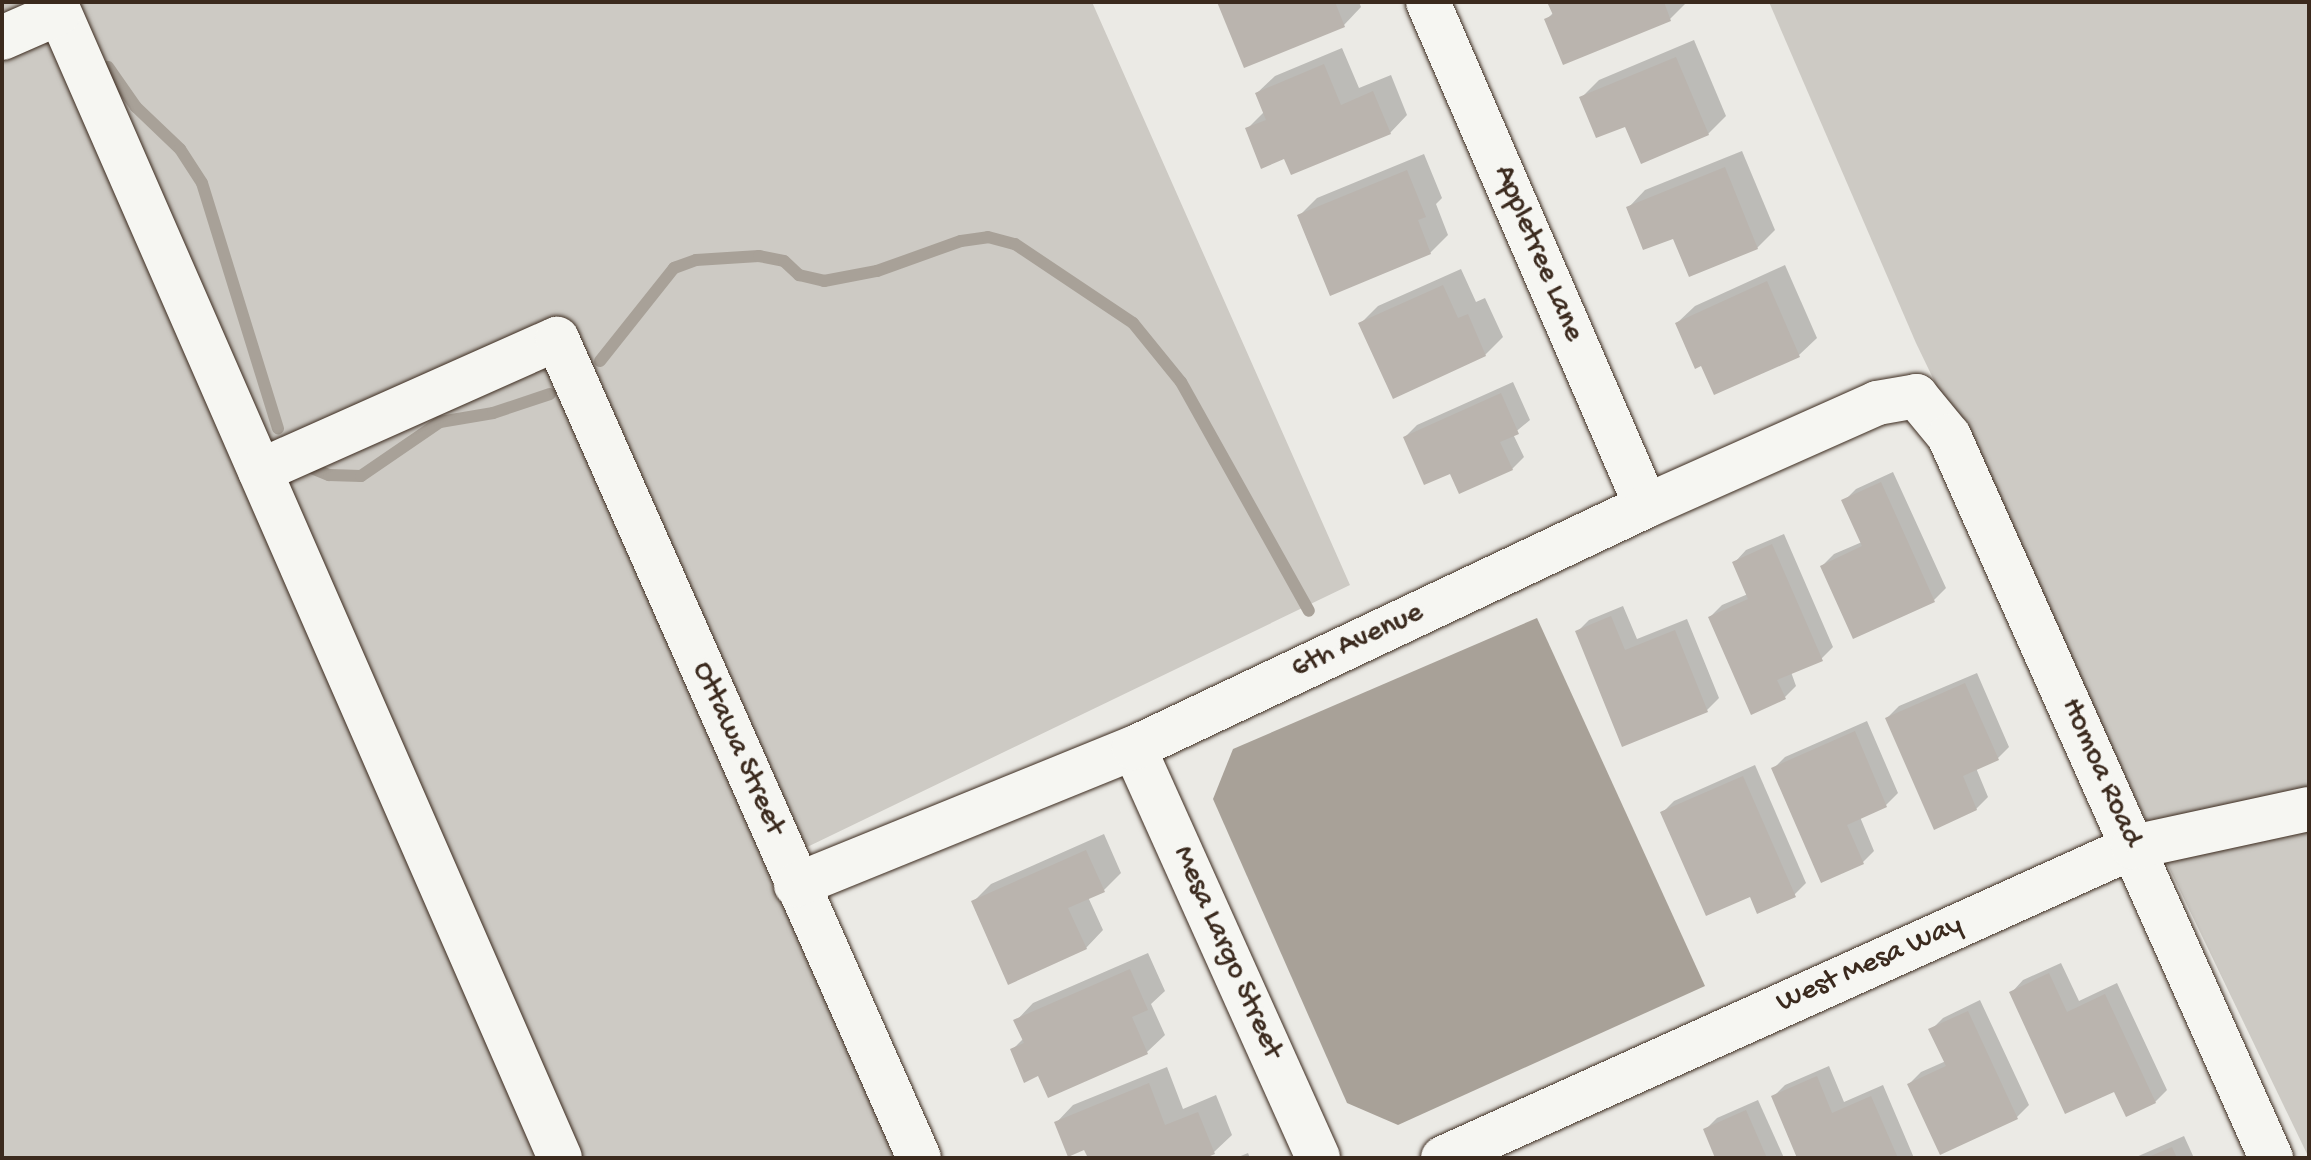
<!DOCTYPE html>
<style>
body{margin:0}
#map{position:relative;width:2311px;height:1160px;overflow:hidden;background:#ebeae5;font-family:"Gochi Hand",sans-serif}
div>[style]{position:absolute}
.green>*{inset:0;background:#cdcac4}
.water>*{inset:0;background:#a8a198}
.shadow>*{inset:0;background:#0003}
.stream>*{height:12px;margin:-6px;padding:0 6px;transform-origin:6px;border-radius:6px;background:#a8a198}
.building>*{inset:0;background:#bab4ae}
.roads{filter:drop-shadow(0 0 2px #3b2a1e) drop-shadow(0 0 2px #3b2a1e)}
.minor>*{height:44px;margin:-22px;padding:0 22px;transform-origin:22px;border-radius:22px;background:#f6f6f2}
span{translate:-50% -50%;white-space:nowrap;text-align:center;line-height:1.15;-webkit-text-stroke:8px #f6f6f2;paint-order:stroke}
.street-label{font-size:30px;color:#3b2a1e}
.frame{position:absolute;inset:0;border:4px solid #3b2a1e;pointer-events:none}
</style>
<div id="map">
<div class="green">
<div style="clip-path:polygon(2px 2px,1092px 2px,1350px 585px,803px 849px,935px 1158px,2px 1158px)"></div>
<div style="clip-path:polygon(1769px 2px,2309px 2px,2309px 1158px,1916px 343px)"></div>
</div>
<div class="water">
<div style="clip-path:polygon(1537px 618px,1705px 986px,1398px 1125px,1347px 1103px,1213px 799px,1233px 749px)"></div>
</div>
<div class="shadow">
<div style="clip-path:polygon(1219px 2px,1359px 2px,1361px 7px,1344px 25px)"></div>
<div style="clip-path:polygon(1549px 2px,1687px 2px,1670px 19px,1564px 63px,1546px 20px,1554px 12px)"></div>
<div style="clip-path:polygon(1694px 40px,1726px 116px,1708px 134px,1581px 98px,1599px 80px)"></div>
<div style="clip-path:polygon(1342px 48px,1359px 88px,1391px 75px,1407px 115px,1390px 133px,1285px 156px,1247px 129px,1265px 111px,1257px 93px,1275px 76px)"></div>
<div style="clip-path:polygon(1742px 151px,1775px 230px,1757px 248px,1674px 236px,1628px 208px,1645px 190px)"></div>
<div style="clip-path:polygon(1424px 154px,1442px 198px,1436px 204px,1448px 235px,1430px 253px,1299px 216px,1317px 198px)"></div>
<div style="clip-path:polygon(1785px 265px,1817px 338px,1799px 355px,1702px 364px,1677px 323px,1695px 306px)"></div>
<div style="clip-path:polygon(1461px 269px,1476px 302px,1485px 298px,1503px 337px,1485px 355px,1361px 323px,1378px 306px)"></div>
<div style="clip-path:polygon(1513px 382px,1530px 420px,1513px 434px,1524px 457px,1512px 469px,1405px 437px,1417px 425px)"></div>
<div style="clip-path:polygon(1893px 472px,1946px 588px,1934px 600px,1822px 566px,1834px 554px,1862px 542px,1844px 501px,1856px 489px)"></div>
<div style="clip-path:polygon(1784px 534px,1833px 647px,1821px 659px,1791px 672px,1796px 686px,1784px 698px,1710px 617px,1722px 605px,1748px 594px,1735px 562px,1746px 550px)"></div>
<div style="clip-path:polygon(1623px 606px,1637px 639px,1687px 619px,1719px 698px,1707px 710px,1577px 632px,1589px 620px)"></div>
<div style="clip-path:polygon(1977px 673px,2009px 747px,1997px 759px,1976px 768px,1988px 797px,1976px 809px,1887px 718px,1899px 706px)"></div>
<div style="clip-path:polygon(1867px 721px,1898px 793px,1886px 805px,1860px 817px,1874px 851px,1862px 863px,1773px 769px,1785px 757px)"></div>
<div style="clip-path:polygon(1755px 765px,1806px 883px,1794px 895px,1751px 895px,1663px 812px,1674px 801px)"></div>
<div style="clip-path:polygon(1104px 834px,1121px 873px,1104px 890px,1088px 897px,1103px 930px,1086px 948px,973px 902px,991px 884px)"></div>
<div style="clip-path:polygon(1148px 953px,1165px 991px,1151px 1004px,1165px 1035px,1147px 1052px,1039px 1074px,1012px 1050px,1024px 1038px,1016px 1021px,1033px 1003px)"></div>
<div style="clip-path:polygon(2061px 963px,2079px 1001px,2117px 983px,2167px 1090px,2155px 1102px,2012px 992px,2023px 980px)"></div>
<div style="clip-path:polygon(1980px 1000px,2029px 1105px,2017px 1117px,1941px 1152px,1909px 1084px,1921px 1072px,1946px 1061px,1931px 1030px,1943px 1018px)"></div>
<div style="clip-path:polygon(1829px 1066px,1844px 1102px,1883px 1085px,1914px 1158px,1800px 1158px,1774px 1096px,1785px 1085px)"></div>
<div style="clip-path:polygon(1167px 1067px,1183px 1109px,1216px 1095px,1232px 1135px,1214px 1152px,1200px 1158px,1090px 1158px,1085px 1147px,1056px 1123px,1073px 1105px)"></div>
<div style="clip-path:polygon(1758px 1100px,1784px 1158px,1718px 1158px,1705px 1130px,1717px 1118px)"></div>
<div style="clip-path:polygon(2184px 1136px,2194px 1158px,2134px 1158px)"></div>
<div style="clip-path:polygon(1248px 1153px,1250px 1158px,1236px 1158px)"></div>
</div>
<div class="stream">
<div style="left:108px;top:67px;width:49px;rotate:55deg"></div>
<div style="left:136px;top:107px;width:61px;rotate:43.7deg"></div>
<div style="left:180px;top:149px;width:40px;rotate:57.1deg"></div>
<div style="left:202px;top:183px;width:257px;rotate:72.8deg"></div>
<div style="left:600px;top:361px;width:119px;rotate:-51.5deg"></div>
<div style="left:674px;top:268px;width:23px;rotate:-20deg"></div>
<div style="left:696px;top:260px;width:63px;rotate:-3.6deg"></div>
<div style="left:759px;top:256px;width:25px;rotate:11deg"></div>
<div style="left:784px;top:261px;width:21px;rotate:43deg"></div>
<div style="left:799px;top:275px;width:26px;rotate:13deg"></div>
<div style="left:824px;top:281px;width:54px;rotate:-10.7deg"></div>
<div style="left:877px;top:271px;width:89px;rotate:-19.7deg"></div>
<div style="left:961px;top:241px;width:27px;rotate:-8deg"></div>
<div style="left:988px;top:237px;width:28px;rotate:15deg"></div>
<div style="left:1015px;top:244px;width:142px;rotate:33.8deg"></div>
<div style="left:1133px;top:323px;width:76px;rotate:50.9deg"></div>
<div style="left:1181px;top:382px;width:262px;rotate:60.8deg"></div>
<div style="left:304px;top:465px;width:27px;rotate:22deg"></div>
<div style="left:329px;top:475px;width:32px;rotate:2deg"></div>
<div style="left:361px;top:476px;width:96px;rotate:-34.4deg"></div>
<div style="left:440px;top:422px;width:54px;rotate:-9.6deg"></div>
<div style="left:493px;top:413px;width:60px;rotate:-18.4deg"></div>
</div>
<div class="building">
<div style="clip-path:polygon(1217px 2px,1335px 2px,1345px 27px,1244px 68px)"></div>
<div style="clip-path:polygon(1547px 2px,1664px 2px,1671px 21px,1563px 65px,1544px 19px,1553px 15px)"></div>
<div style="clip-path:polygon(1676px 57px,1709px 135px,1641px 164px,1625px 127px,1596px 138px,1579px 97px)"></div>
<div style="clip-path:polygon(1324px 64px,1341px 105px,1373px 91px,1391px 134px,1291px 175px,1284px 159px,1261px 169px,1245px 128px,1266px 120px,1255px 93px)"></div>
<div style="clip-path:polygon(1725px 167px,1758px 249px,1689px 277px,1673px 239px,1643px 250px,1626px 207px)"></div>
<div style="clip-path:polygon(1407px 170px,1426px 217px,1418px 220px,1431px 254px,1330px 296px,1297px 215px)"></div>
<div style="clip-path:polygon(1767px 281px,1800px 357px,1714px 395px,1701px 366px,1695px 369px,1675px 323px)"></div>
<div style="clip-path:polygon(1443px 285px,1458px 318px,1468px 314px,1486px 356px,1393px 399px,1358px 323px)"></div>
<div style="clip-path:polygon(1501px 393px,1519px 434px,1500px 442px,1513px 470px,1459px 494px,1450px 474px,1424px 485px,1403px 437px)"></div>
<div style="clip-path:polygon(1881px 482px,1935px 602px,1853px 639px,1820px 566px,1862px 546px,1841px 500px)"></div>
<div style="clip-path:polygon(1772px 544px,1823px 661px,1777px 680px,1786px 699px,1751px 715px,1708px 617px,1748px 599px,1732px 562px)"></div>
<div style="clip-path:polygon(1611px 616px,1625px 650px,1675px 630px,1708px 712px,1622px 747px,1575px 631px)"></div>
<div style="clip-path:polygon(1965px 683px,1999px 760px,1963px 776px,1977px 810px,1934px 830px,1885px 718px)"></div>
<div style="clip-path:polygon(1855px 731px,1887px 807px,1847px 825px,1864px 864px,1821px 883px,1771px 768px)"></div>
<div style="clip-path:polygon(1743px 776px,1796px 897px,1757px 914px,1750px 897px,1706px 916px,1660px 812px)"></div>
<div style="clip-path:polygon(1086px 850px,1105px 892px,1068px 908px,1087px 949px,1008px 985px,971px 901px)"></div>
<div style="clip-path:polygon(1130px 969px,1148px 1010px,1132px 1017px,1148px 1054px,1048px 1098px,1038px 1076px,1024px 1083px,1010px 1049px,1024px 1043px,1013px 1020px)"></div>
<div style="clip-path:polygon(2049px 973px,2067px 1012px,2105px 994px,2156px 1103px,2126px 1117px,2114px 1092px,2065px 1114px,2009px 992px)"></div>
<div style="clip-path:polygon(1968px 1011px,2018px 1119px,1940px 1155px,1907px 1084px,1946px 1066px,1928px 1029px)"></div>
<div style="clip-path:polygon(1817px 1076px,1832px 1113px,1871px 1096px,1898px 1158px,1797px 1158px,1771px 1096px)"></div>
<div style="clip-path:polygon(1149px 1083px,1165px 1125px,1198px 1112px,1215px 1154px,1205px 1158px,1088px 1158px,1084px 1150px,1068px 1157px,1054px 1122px)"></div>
<div style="clip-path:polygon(1746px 1110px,1767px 1158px,1715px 1158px,1703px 1129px)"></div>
<div style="clip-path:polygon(2172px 1147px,2177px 1158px,2146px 1158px)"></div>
</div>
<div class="roads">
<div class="minor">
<div style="left:55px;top:2px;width:1261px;rotate:66.4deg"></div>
<div style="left:1428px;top:2px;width:549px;rotate:66.61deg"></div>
<div style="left:2px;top:38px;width:62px;rotate:-23.7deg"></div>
<div style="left:260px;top:471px;width:325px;rotate:-24deg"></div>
<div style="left:557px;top:339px;width:895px;rotate:66.15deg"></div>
<div style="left:1134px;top:748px;width:449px;rotate:65.8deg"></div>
<div style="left:796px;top:885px;width:365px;rotate:-22.1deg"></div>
<div style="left:1134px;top:748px;width:566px;rotate:-25.3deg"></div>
<div style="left:1646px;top:506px;width:253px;rotate:-24deg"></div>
<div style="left:1877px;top:403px;width:40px;rotate:-10deg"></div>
<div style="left:1916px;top:396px;width:52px;rotate:50.5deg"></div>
<div style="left:1949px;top:436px;width:791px;rotate:65.96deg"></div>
<div style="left:1443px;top:1158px;width:757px;rotate:-24.26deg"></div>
<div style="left:2133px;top:847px;width:180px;rotate:-12.2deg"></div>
</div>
</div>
<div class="street-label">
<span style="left:1537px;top:254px;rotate:67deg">Appletree Lane</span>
<span style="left:1358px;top:642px;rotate:-25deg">6th Avenue</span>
<span style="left:737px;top:749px;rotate:66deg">Ottawa Street</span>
<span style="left:2100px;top:773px;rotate:66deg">Homoa Road</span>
<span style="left:1226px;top:953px;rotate:66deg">Mesa Largo Street</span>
<span style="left:1870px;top:965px;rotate:-24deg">West Mesa Way</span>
</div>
<div class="frame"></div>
</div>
